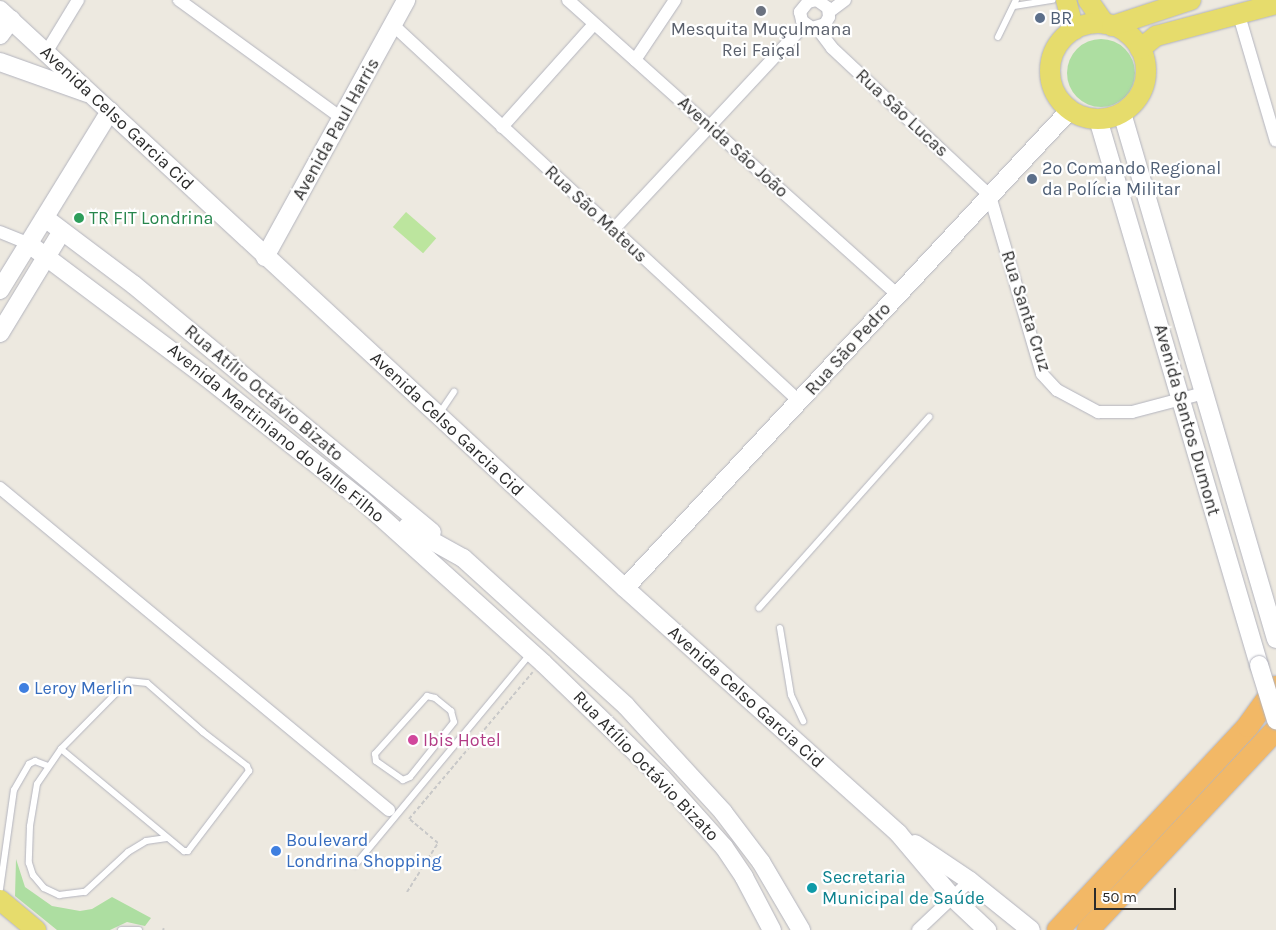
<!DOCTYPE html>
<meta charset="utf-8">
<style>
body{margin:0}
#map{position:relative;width:1276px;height:930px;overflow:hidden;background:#ede9e0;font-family:Karla,sans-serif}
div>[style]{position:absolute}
.green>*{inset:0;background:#addea1}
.round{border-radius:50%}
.pitch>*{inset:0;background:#bce59e;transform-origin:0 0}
.path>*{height:2px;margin-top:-1px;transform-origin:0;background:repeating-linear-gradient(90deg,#c8c8c8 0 4px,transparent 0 6.5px)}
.roads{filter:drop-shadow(0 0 1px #b3b4be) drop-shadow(0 0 1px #b3b4be)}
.lane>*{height:6px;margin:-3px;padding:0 3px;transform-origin:3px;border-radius:3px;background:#fff}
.street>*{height:12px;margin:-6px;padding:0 6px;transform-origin:6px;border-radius:6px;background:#fff}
.secondary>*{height:18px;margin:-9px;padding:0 9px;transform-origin:9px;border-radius:9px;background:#fff}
.primary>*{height:20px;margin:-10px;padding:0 10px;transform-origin:10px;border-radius:10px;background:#e6dc6c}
.primary>.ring{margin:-10px;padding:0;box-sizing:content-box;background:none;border:20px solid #e6dc6c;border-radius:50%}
.highway>*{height:22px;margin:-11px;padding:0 11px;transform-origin:11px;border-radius:11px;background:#f2b866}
.bridges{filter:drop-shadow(0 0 1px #b3b4be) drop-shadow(0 0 1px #b3b4be)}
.secondary-bridge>*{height:18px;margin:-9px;padding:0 9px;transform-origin:9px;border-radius:9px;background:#fff}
.dots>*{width:14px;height:14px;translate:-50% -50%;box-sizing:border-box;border:2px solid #fff;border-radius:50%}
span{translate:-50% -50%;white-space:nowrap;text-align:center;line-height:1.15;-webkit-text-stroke:4.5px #fff;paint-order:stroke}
.service-label{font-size:18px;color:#4e5e75}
.left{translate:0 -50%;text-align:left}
.worship-label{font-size:18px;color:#5b616d}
.street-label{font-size:18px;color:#2c2c2c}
.leisure-label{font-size:18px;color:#27864d}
.shop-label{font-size:18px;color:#366cbe}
.hotel-label{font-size:18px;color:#b23c85}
.culture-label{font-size:18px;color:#0d838f}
.scale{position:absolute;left:1094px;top:888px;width:82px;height:22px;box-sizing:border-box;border:2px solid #2c2c2c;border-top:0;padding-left:6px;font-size:15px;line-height:18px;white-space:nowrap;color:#2c2c2c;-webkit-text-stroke:4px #fff;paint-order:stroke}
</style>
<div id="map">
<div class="green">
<div class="round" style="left:1067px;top:39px;width:68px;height:68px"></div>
<div style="clip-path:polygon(16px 859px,25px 887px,52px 906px,80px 911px,92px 909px,112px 897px,151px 918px,145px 926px,127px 922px,110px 930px,57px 930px,15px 896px)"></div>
</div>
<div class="pitch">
<div style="left:406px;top:212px;width:40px;height:20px;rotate:41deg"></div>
</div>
<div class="path">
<div style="left:407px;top:892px;width:58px;rotate:-57.7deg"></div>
<div style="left:438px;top:843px;width:38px;rotate:-140deg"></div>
<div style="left:409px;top:819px;width:192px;rotate:-49.9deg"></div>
<div style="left:163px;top:930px;width:2px;rotate:-63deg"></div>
</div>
<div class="roads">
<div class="lane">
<div style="left:1014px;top:6px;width:39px;rotate:-9deg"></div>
<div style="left:998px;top:37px;width:41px;rotate:-64.1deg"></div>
<div style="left:439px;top:414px;width:27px;rotate:-56deg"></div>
<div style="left:759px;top:608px;width:256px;rotate:-48.3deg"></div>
<div style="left:780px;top:628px;width:68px;rotate:80.7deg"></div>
<div style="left:791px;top:695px;width:29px;rotate:65deg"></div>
<div style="left:427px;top:696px;width:8px;rotate:14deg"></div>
<div style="left:435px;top:698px;width:21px;rotate:39deg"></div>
<div style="left:451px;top:711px;width:11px;rotate:75deg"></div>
<div style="left:454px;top:722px;width:70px;rotate:128.7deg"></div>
<div style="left:410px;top:777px;width:8px;rotate:157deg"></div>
<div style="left:403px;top:780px;width:33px;rotate:-145deg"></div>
<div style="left:376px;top:761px;width:7px;rotate:-98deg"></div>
<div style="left:375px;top:754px;width:78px;rotate:-48.1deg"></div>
<div style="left:61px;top:749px;width:160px;rotate:39.7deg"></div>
<div style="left:184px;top:851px;width:4px"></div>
<div style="left:188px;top:851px;width:101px;rotate:-52.7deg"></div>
<div style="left:249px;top:771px;width:5px;rotate:-112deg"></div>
<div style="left:247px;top:766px;width:56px;rotate:-142.3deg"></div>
<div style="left:203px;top:732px;width:74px;rotate:-138.8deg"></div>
<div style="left:147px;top:683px;width:19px;rotate:-174deg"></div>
<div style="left:128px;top:681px;width:95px;rotate:134.6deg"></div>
<div style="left:61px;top:749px;width:42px;rotate:124.4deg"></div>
<div style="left:37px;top:784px;width:43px;rotate:99.5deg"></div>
<div style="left:30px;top:826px;width:37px;rotate:92deg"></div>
<div style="left:29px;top:863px;width:13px;rotate:72deg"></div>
<div style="left:33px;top:875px;width:17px;rotate:50deg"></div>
<div style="left:44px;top:888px;width:17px;rotate:25deg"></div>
<div style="left:59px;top:895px;width:26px;rotate:-7deg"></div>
<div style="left:85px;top:892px;width:59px;rotate:-42.9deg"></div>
<div style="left:128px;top:852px;width:21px;rotate:-31deg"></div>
<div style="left:146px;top:841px;width:21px;rotate:-8deg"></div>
<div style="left:355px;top:865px;width:276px;rotate:-50.3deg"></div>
<div style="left:0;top:889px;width:100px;rotate:-82deg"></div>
<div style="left:14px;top:790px;width:30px;rotate:-60deg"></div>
<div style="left:29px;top:764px;width:7px;rotate:-27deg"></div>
<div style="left:35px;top:761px;width:14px;rotate:21deg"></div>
<div style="left:121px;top:930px;width:18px"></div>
</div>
<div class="street">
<div style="left:179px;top:0;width:199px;rotate:36deg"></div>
<div style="left:568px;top:0;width:441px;rotate:41.8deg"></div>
<div style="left:817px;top:0;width:9px;rotate:167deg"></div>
<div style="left:808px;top:2px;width:13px;rotate:129deg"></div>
<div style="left:800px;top:12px;width:9px;rotate:77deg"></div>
<div style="left:802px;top:21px;width:12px;rotate:35deg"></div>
<div style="left:812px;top:28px;width:14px;rotate:-17deg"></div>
<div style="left:825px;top:24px;width:8px;rotate:-60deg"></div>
<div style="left:829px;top:17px;width:9px;rotate:-96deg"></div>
<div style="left:828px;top:8px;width:14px;rotate:-144deg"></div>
<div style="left:829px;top:12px;width:20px;rotate:-37deg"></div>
<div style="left:1238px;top:12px;width:134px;rotate:73.6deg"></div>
<div style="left:393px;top:25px;width:555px;rotate:42.81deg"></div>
<div style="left:817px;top:28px;width:25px;rotate:53deg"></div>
<div style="left:832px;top:48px;width:216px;rotate:43.1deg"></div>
<div style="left:990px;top:196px;width:185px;rotate:73.7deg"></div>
<div style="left:1042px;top:374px;width:22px;rotate:47deg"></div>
<div style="left:1057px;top:390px;width:47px;rotate:28.2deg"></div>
<div style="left:1098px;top:412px;width:34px"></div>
<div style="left:1132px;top:412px;width:74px;rotate:-14.8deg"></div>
<div style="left:47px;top:51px;width:60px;rotate:-58.7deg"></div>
<div style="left:635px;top:60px;width:72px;rotate:-56.3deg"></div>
<div style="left:502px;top:127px;width:138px;rotate:-48.2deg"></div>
<div style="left:614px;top:229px;width:280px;rotate:-47deg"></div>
<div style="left:0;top:232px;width:31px;rotate:22deg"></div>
<div style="left:0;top:488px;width:505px;rotate:39.62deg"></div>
<div style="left:918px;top:930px;width:71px;rotate:-43.3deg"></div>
</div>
<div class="secondary">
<div style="left:0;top:10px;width:851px;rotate:42.76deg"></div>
<div style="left:625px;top:588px;width:367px;rotate:41.9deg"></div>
<div style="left:898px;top:833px;width:85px;rotate:49.8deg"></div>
<div style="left:953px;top:898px;width:47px;rotate:43.3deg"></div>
<div style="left:0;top:35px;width:19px;rotate:-54deg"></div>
<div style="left:0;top:62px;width:92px;rotate:19.6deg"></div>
<div style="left:1122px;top:113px;width:548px;rotate:73.68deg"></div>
<div style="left:1098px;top:119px;width:569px;rotate:73.57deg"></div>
<div style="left:45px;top:218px;width:111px;rotate:37deg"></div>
<div style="left:134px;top:285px;width:387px;rotate:39.7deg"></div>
<div style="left:29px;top:244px;width:221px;rotate:36.9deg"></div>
<div style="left:206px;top:377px;width:199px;rotate:38.3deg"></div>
<div style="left:362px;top:500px;width:244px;rotate:42deg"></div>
<div style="left:543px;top:663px;width:165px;rotate:44deg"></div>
<div style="left:662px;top:778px;width:93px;rotate:48.1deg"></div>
<div style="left:724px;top:847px;width:36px;rotate:56deg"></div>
<div style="left:744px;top:877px;width:60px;rotate:62.2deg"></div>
<div style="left:265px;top:257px;width:293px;rotate:-61.2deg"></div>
<div style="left:0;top:290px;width:210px;rotate:-58.4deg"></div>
<div style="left:0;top:333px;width:119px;rotate:-58.7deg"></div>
<div style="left:407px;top:527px;width:64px;rotate:29deg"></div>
<div style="left:463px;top:558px;width:220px;rotate:42.2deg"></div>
<div style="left:626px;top:706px;width:144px;rotate:47.5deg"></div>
<div style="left:723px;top:812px;width:63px;rotate:52.8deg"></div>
<div style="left:761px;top:862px;width:79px;rotate:59.5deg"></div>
<div style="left:625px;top:588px;width:653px;rotate:-47.05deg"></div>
<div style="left:915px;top:844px;width:66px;rotate:33.9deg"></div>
<div style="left:970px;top:881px;width:78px;rotate:38.8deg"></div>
</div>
<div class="primary">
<div style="left:1066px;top:0;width:31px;rotate:75deg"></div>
<div style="left:1088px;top:0;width:29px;rotate:55deg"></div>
<div class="ring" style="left:1050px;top:23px;width:76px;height:76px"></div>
<div style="left:1112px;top:26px;width:83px;rotate:-18.2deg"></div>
<div style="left:1140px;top:49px;width:21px;rotate:-39deg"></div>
<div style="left:1156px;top:36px;width:124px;rotate:-14.9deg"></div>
<div style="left:0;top:900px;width:47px;rotate:39.8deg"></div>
</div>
<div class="highway">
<div style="left:1058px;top:930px;width:279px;rotate:-47deg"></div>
<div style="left:1248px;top:726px;width:48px;rotate:-54.3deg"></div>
<div style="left:1088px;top:930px;width:274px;rotate:-46.8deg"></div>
</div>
</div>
<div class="bridges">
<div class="secondary-bridge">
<div style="left:1259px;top:665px;width:58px;rotate:72.8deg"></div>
</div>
</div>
<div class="dots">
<div style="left:761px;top:11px;background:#6b7280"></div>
<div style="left:1040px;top:18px;background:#5c6f8a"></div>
<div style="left:1032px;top:179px;background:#5c6f8a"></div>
<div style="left:79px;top:218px;background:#2e9e5b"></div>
<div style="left:24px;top:688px;background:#3f7fe0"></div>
<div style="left:413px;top:740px;background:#d1479c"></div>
<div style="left:276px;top:851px;background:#3f7fe0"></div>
<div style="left:812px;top:888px;background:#0f9aa8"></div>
</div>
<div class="service-label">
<span class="left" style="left:1050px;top:18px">BR</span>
<span class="left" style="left:1042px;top:179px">2º Comando Regional<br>da Polícia Militar</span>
</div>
<div class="worship-label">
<span style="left:761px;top:40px">Mesquita Muçulmana<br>Rei Faiçal</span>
</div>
<div class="street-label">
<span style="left:902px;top:113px;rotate:43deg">Rua São Lucas</span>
<span style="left:117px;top:118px;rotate:43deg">Avenida Celso Garcia Cid</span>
<span style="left:336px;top:129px;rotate:-61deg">Avenida Paul Harris</span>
<span style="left:733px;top:147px;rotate:42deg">Avenida São João</span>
<span style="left:596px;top:214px;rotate:43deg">Rua São Mateus</span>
<span style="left:1026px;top:311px;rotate:72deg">Rua Santa Cruz</span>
<span style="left:848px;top:349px;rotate:-48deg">Rua São Pedro</span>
<span style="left:264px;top:393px;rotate:40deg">Rua Atílio Octávio Bizato</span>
<span style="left:1187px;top:420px;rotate:74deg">Avenida Santos Dumont</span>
<span style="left:447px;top:424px;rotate:43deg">Avenida Celso Garcia Cid</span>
<span style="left:276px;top:433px;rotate:39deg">Avenida Martiniano do Valle Filho</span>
<span style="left:746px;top:697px;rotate:42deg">Avenida Celso Garcia Cid</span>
<span style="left:646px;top:766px;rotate:46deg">Rua Atílio Octávio Bizato</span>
</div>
<div class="leisure-label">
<span class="left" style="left:89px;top:218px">TR FIT Londrina</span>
</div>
<div class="shop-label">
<span class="left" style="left:34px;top:688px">Leroy Merlin</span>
<span class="left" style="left:286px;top:851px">Boulevard<br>Londrina Shopping</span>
</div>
<div class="hotel-label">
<span class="left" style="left:423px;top:740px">Ibis Hotel</span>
</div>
<div class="culture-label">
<span class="left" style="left:822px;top:888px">Secretaria<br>Municipal de Saúde</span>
</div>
<div class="scale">50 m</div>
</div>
